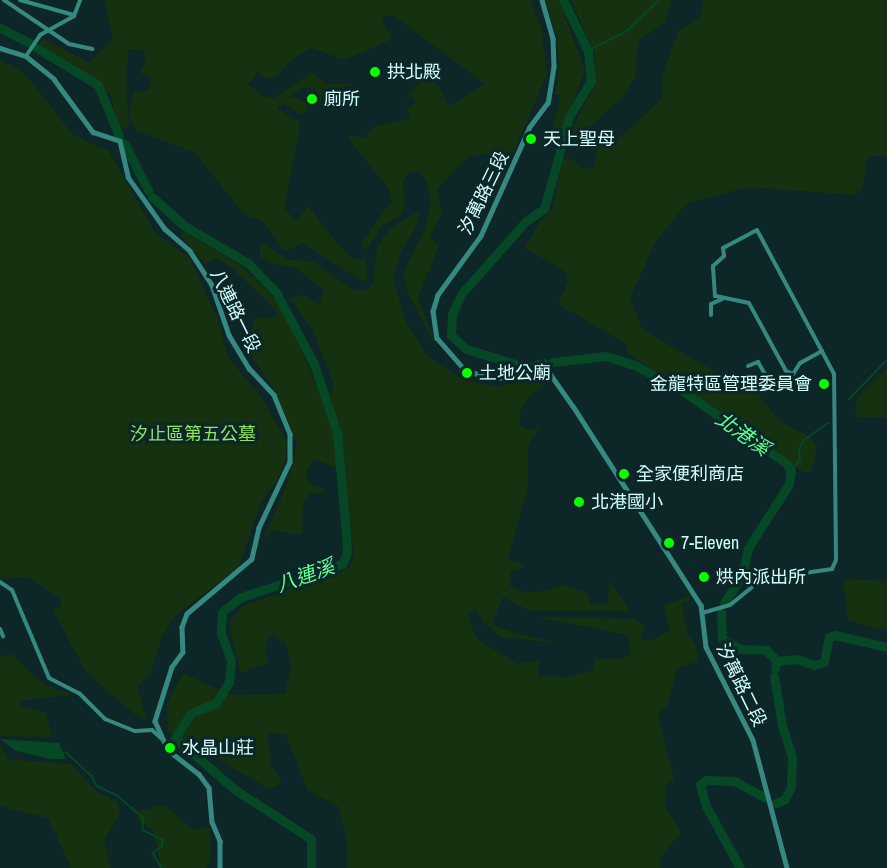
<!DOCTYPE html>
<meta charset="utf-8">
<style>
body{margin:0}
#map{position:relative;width:887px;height:868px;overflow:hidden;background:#0d2627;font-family:"Archivo Narrow","Noto Sans TC",sans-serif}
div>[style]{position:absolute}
.green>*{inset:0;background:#163110}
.water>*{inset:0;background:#064726}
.stream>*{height:1.5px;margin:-0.75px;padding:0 0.75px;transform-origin:0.75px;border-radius:0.75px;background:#064726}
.river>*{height:9px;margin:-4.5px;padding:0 4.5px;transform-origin:4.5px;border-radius:4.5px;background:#064726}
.minor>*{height:4px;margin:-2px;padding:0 2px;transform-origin:2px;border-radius:2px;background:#358981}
.tertiary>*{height:4.5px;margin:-2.25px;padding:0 2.25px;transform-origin:2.25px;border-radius:2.25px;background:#358981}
.dots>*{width:16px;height:16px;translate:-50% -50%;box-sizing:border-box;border:3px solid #0d2627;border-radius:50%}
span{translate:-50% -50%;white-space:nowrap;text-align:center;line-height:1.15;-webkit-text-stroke:6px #0d2627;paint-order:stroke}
.poi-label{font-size:18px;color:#d3fffe}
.left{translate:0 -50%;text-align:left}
.right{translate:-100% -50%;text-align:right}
.street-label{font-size:18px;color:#d3fffe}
.park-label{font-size:18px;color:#8fe856}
.water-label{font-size:20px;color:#61ff94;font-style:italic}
</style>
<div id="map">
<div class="green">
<div style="clip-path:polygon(104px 0,531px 0,541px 27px,547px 74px,499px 186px,491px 181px,497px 163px,488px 154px,469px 156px,437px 189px,442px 214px,430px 237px,439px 245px,418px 298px,438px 350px,408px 294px,403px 273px,424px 231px,431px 203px,426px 181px,419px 171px,409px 172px,403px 181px,405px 208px,401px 216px,383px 225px,366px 251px,361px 244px,392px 200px,387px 186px,349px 140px,349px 135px,364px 138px,375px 126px,411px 118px,406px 109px,416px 103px,411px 96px,402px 101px,420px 83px,423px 71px,438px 86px,449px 106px,485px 84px,393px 15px,381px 17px,392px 39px,344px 60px,312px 48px,293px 58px,277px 76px,265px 78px,257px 72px,248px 85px,264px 96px,274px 98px,312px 72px,325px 84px,352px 84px,324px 93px,320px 102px,316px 103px,316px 88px,301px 88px,277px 109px,299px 121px,300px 127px,284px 208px,297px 222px,308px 205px,335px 241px,354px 259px,366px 259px,367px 281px,360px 280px,303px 243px,285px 251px,262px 221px,245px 215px,194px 152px,136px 131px,129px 114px,134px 92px,149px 90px,151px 77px,140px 73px,146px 60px,143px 51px,129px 49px,126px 75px,129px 126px,120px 130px,110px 95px,98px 80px,37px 44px,45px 39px,89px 63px,113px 40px)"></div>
<div style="clip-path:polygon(545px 0,559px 0,585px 71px,556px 144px,550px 140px,561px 94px,555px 94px,559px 71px,557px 38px)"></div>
<div style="clip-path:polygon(571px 0,672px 0,664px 23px,638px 41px,635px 77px,626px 94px,570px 145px,573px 126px,593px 90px,595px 55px)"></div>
<div style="clip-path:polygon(704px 0,887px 0,887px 155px,867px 157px,863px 187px,856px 195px,749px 187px,687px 203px,655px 243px,630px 298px,643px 330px,718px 373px,749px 383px,780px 422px,809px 436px,817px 446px,811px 472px,804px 472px,628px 353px,626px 344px,558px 304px,568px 281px,566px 272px,525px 248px,540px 221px,553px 209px,562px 159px,573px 159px,583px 168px,594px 167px,598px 143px,621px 137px,662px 98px,663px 74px,679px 30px,700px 18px)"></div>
<div style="clip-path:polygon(0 59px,25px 74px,73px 135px,109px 151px,155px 233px,189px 257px,217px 317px,228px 357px,261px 397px,287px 442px,285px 461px,278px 479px,260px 504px,239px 567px,176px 615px,162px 637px,151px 672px,137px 686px,147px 721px,134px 714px,86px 672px,53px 610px,61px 606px,61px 599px,27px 577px,0 579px)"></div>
<div style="clip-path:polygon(296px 97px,310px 105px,302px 115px,284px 104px,287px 99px)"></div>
<div style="clip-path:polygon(419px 211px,417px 226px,400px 253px,393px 278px,406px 322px,427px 356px,460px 378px,497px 387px,535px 378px,544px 377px,548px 382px,528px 398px,520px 412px,520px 426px,528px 430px,541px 426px,528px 445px,528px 486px,508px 559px,526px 566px,510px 572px,510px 586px,523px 592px,546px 591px,564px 584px,587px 593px,591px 605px,607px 603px,610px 581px,630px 611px,530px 611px,503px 597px,492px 624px,511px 632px,559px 643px,500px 637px,484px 623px,476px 609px,468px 615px,476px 638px,517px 664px,539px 661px,538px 676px,566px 677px,594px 670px,595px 659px,623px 659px,631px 652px,627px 635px,538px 617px,634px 619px,645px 626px,640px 639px,649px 641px,670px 630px,663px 607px,689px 595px,690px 600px,682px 603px,687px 635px,695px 643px,699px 661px,677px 669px,668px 704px,658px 715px,674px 780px,665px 785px,666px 808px,681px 833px,659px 859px,661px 868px,347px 868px,347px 842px,338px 806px,308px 791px,286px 735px,267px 732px,271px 764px,282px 783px,270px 789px,168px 731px,167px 703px,183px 673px,230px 695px,285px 694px,291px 665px,286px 643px,270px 634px,265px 649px,269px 663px,240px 673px,229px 623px,243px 606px,350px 568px,354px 556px,344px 471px,314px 459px,306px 473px,309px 484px,324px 489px,323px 493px,310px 493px,303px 502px,302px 532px,299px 535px,271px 530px,263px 541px,287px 484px,297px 444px,275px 391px,240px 339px,250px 337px,254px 318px,276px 318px,277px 312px,232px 268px,215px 258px,205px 264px,181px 236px,183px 231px,240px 265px,265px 288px,284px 310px,321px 397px,329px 396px,334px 386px,313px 330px,290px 298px,303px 295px,319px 305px,324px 290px,296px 268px,273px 264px,260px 257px,260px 247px,265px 243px,285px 259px,314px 262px,354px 290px,364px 291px,373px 284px,377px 247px,382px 239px,392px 227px)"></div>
<div style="clip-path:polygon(887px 368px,887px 418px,855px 417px,857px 397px)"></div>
<div style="clip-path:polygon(843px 579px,887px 581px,887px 628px,876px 629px,848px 620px)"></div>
<div style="clip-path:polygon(11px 654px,44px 684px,71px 695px,19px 701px,23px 707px,46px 713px,52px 737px,0 736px,0 656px)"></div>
<div style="clip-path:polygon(0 743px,7px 759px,71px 764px,97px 792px,118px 802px,120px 815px,104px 840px,110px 868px,71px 868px,48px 818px,0 806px)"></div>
<div style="clip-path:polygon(164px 805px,192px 829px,210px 828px,211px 860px,206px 868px,161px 868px,154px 831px,138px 821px,139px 811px)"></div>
</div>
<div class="water">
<div style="clip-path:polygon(0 739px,59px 743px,66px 759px,50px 759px,16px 751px)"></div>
</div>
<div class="stream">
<div style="left:588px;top:51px;width:44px;rotate:-27.1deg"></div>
<div style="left:627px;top:31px;width:45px;rotate:-44.1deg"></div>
<div style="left:849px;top:399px;width:54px;rotate:-45.7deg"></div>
<div style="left:791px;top:471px;width:14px;rotate:-51deg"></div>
<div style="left:800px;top:460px;width:11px;rotate:-95deg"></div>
<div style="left:799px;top:449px;width:10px;rotate:-61deg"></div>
<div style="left:804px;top:440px;width:29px;rotate:-35deg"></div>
<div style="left:66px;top:752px;width:34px;rotate:43deg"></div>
<div style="left:91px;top:775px;width:13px;rotate:61deg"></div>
<div style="left:97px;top:786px;width:23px;rotate:25deg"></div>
<div style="left:118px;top:796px;width:35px;rotate:41deg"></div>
<div style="left:144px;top:819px;width:11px;rotate:95deg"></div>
<div style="left:143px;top:830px;width:22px;rotate:27deg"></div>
<div style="left:163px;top:840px;width:7px;rotate:98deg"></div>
<div style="left:162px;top:847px;width:11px;rotate:146deg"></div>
<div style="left:153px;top:853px;width:17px;rotate:59deg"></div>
</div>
<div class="river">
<div style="left:0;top:28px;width:33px;rotate:27deg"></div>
<div style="left:35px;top:47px;width:74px;rotate:31.1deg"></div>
<div style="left:98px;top:85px;width:55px;rotate:67.6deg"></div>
<div style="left:124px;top:143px;width:53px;rotate:62.9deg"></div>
<div style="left:560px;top:150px;width:34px;rotate:-75deg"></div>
<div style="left:569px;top:117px;width:42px;rotate:-58.6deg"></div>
<div style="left:591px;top:81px;width:30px;rotate:-96deg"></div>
<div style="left:588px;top:51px;width:57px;rotate:-116.1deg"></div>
<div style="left:152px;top:197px;width:45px;rotate:41.4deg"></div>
<div style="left:186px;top:227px;width:72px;rotate:30.1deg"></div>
<div style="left:248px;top:263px;width:40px;rotate:46deg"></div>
<div style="left:276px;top:292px;width:81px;rotate:62.2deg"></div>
<div style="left:314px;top:364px;width:73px;rotate:71.6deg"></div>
<div style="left:337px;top:433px;width:100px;rotate:84.9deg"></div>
<div style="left:346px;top:533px;width:20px;rotate:87deg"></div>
<div style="left:347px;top:553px;width:12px;rotate:114deg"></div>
<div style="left:342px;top:564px;width:106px;rotate:161.9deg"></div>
<div style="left:241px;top:597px;width:24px;rotate:142deg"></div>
<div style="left:222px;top:612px;width:21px;rotate:93deg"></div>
<div style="left:221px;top:633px;width:29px;rotate:70deg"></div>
<div style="left:231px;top:660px;width:22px;rotate:95deg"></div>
<div style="left:229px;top:682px;width:25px;rotate:122deg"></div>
<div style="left:216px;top:703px;width:27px;rotate:158deg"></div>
<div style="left:191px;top:713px;width:30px;rotate:123deg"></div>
<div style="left:175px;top:738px;width:78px;rotate:40.8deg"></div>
<div style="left:234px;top:789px;width:92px;rotate:33deg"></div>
<div style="left:311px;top:839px;width:29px;rotate:90deg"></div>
<div style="left:553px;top:362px;width:53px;rotate:-6.5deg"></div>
<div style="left:606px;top:356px;width:32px;rotate:18deg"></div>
<div style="left:636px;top:366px;width:50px;rotate:27.6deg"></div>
<div style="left:680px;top:389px;width:131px;rotate:35deg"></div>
<div style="left:787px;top:464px;width:8px;rotate:60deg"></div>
<div style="left:791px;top:471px;width:13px;rotate:99deg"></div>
<div style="left:789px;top:484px;width:76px;rotate:122.6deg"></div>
<div style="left:748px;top:548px;width:29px;rotate:102deg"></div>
<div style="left:742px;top:576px;width:32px;rotate:124deg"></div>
<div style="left:545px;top:363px;width:20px;rotate:169deg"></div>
<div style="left:525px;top:367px;width:62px;rotate:-163deg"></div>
<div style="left:466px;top:349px;width:21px;rotate:-137deg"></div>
<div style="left:451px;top:335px;width:21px;rotate:-87deg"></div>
<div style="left:452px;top:314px;width:23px;rotate:-65deg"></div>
<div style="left:462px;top:293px;width:96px;rotate:-48.4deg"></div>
<div style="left:526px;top:221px;width:22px;rotate:-34deg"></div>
<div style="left:544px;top:209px;width:56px;rotate:-74.5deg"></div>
<div style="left:721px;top:612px;width:26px;rotate:88deg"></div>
<div style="left:722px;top:638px;width:21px;rotate:31deg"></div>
<div style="left:740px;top:649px;width:26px;rotate:2deg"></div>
<div style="left:766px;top:650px;width:16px;rotate:45deg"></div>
<div style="left:777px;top:661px;width:8px;rotate:104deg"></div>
<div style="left:777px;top:661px;width:19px;rotate:-6deg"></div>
<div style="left:796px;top:659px;width:19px;rotate:18deg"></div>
<div style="left:814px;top:665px;width:10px;rotate:-17deg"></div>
<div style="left:824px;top:662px;width:25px;rotate:-79deg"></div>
<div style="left:829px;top:637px;width:6px;rotate:-18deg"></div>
<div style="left:835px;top:635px;width:53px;rotate:13deg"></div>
<div style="left:774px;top:676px;width:51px;rotate:80.9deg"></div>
<div style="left:782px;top:726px;width:32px;rotate:72deg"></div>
<div style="left:792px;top:756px;width:31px;rotate:92deg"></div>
<div style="left:791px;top:787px;width:13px;rotate:117deg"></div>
<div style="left:785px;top:799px;width:10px;rotate:156deg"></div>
<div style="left:740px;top:868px;width:71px;rotate:-118.7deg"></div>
<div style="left:706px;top:806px;width:22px;rotate:-106deg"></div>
<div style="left:700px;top:785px;width:8px;rotate:-40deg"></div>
<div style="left:706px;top:780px;width:28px;rotate:2deg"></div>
<div style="left:734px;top:781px;width:36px;rotate:28deg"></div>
</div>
<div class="minor">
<div style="left:4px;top:0;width:78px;rotate:34.1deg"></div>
<div style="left:69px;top:44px;width:24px;rotate:12deg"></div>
<div style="left:20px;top:0;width:56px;rotate:15.5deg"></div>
<div style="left:26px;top:56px;width:25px;rotate:-56deg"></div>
<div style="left:40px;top:35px;width:39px;rotate:-29deg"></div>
<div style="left:74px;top:16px;width:17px;rotate:-69deg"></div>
<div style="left:711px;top:315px;width:11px;rotate:-90deg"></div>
<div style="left:711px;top:304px;width:12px;rotate:-24deg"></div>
<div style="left:748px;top:366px;width:11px;rotate:-22deg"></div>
<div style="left:758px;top:362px;width:30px;rotate:60deg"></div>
<div style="left:773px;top:388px;width:24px;rotate:-35deg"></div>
<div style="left:0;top:582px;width:14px;rotate:34deg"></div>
<div style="left:12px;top:590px;width:95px;rotate:67.2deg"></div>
<div style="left:49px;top:678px;width:34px;rotate:27deg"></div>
<div style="left:79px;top:693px;width:37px;rotate:45deg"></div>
<div style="left:105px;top:719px;width:32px;rotate:22deg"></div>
<div style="left:135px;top:731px;width:17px;rotate:-3deg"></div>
<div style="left:152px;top:730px;width:13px;rotate:42deg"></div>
<div style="left:702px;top:613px;width:29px;rotate:-16deg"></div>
<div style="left:730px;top:605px;width:41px;rotate:-39.1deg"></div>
<div style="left:762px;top:579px;width:71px;rotate:-8.1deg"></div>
<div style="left:832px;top:569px;width:10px;rotate:-66deg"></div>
<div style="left:836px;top:560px;width:186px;rotate:-90.6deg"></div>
<div style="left:834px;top:374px;width:26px;rotate:-118deg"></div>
<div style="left:822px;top:351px;width:25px;rotate:151deg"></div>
<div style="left:800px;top:363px;width:13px;rotate:122deg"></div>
<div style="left:793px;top:374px;width:8px;rotate:-157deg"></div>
<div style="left:786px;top:371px;width:77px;rotate:-118.6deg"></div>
<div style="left:749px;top:303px;width:35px;rotate:-168deg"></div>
<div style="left:715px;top:296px;width:30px;rotate:-94deg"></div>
<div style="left:713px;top:266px;width:15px;rotate:-42deg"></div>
<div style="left:724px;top:256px;width:8px;rotate:-97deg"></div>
<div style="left:723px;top:248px;width:38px;rotate:-28deg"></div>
<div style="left:757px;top:230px;width:137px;rotate:61.8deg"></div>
<div style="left:0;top:629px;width:8px;rotate:67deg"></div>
</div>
<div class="tertiary">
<div style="left:542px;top:0;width:40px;rotate:74deg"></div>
<div style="left:553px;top:38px;width:29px;rotate:88deg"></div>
<div style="left:554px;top:67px;width:36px;rotate:99deg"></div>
<div style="left:548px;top:103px;width:30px;rotate:127deg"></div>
<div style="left:530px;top:127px;width:120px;rotate:114.2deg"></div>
<div style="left:481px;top:236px;width:73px;rotate:126.1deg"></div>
<div style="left:438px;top:295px;width:17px;rotate:107deg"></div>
<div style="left:433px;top:311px;width:27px;rotate:82deg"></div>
<div style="left:437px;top:338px;width:44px;rotate:48.7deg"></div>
<div style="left:466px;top:371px;width:29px;rotate:14deg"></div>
<div style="left:494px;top:378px;width:57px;rotate:-3deg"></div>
<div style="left:551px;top:375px;width:38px;rotate:55deg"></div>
<div style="left:573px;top:406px;width:237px;rotate:57.3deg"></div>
<div style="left:701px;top:605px;width:42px;rotate:83.2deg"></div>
<div style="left:706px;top:647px;width:104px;rotate:63.2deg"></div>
<div style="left:753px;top:740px;width:132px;rotate:75.1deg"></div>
<div style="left:0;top:48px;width:27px;rotate:17deg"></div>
<div style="left:26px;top:56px;width:36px;rotate:39deg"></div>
<div style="left:54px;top:79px;width:66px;rotate:53.7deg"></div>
<div style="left:93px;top:132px;width:28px;rotate:18deg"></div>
<div style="left:120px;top:141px;width:37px;rotate:77deg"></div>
<div style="left:128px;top:177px;width:64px;rotate:54.6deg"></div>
<div style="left:165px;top:229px;width:33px;rotate:41deg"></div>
<div style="left:190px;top:251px;width:40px;rotate:57.1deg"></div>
<div style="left:212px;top:285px;width:53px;rotate:71.2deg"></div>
<div style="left:229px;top:335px;width:39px;rotate:59deg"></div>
<div style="left:249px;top:368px;width:37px;rotate:47deg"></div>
<div style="left:274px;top:395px;width:42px;rotate:67.7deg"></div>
<div style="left:290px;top:434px;width:28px;rotate:90deg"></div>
<div style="left:290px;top:462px;width:73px;rotate:115.2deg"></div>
<div style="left:259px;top:528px;width:32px;rotate:103deg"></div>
<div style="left:252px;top:559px;width:85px;rotate:139.8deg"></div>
<div style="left:187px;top:614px;width:14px;rotate:111deg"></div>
<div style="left:182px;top:627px;width:25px;rotate:88deg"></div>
<div style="left:183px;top:652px;width:19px;rotate:126deg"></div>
<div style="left:172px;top:667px;width:57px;rotate:107.5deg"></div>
<div style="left:155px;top:721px;width:32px;rotate:66deg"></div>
<div style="left:168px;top:750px;width:39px;rotate:38deg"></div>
<div style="left:199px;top:774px;width:17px;rotate:54deg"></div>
<div style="left:209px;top:788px;width:34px;rotate:85deg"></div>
<div style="left:212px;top:822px;width:21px;rotate:67deg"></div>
<div style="left:220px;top:841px;width:27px;rotate:90deg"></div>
</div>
<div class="dots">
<div style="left:375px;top:72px;background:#0bfe00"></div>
<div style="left:312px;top:99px;background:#0bfe00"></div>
<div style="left:531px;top:139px;background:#0bfe00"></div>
<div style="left:467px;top:373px;background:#0bfe00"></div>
<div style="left:824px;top:384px;background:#0bfe00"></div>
<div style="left:624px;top:474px;background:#0bfe00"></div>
<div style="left:579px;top:502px;background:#0bfe00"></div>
<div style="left:669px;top:543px;background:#0bfe00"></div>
<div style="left:704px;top:577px;background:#0bfe00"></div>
<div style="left:170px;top:748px;background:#0bfe00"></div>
</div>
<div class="poi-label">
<span class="left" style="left:387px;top:72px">拱北殿</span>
<span class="left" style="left:324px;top:99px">廁所</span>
<span class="left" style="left:543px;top:139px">天上聖母</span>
<span class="left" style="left:479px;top:373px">土地公廟</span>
<span class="right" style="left:812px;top:384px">金龍特區管理委員會</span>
<span class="left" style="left:636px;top:474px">全家便利商店</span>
<span class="left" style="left:591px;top:502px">北港國小</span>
<span class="left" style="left:681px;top:543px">7-Eleven</span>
<span class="left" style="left:716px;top:577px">烘內派出所</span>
<span class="left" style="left:182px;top:748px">水晶山莊</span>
</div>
<div class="street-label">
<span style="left:484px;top:193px;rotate:-64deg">汐萬路三段</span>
<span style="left:235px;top:311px;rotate:64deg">八連路一段</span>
<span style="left:741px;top:685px;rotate:64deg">汐萬路二段</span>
</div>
<div class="park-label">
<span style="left:193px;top:434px">汐止區第五公墓</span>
</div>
<div class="water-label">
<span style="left:743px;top:433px;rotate:35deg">北港溪</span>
<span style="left:305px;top:575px;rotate:-20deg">八連溪</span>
</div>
</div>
